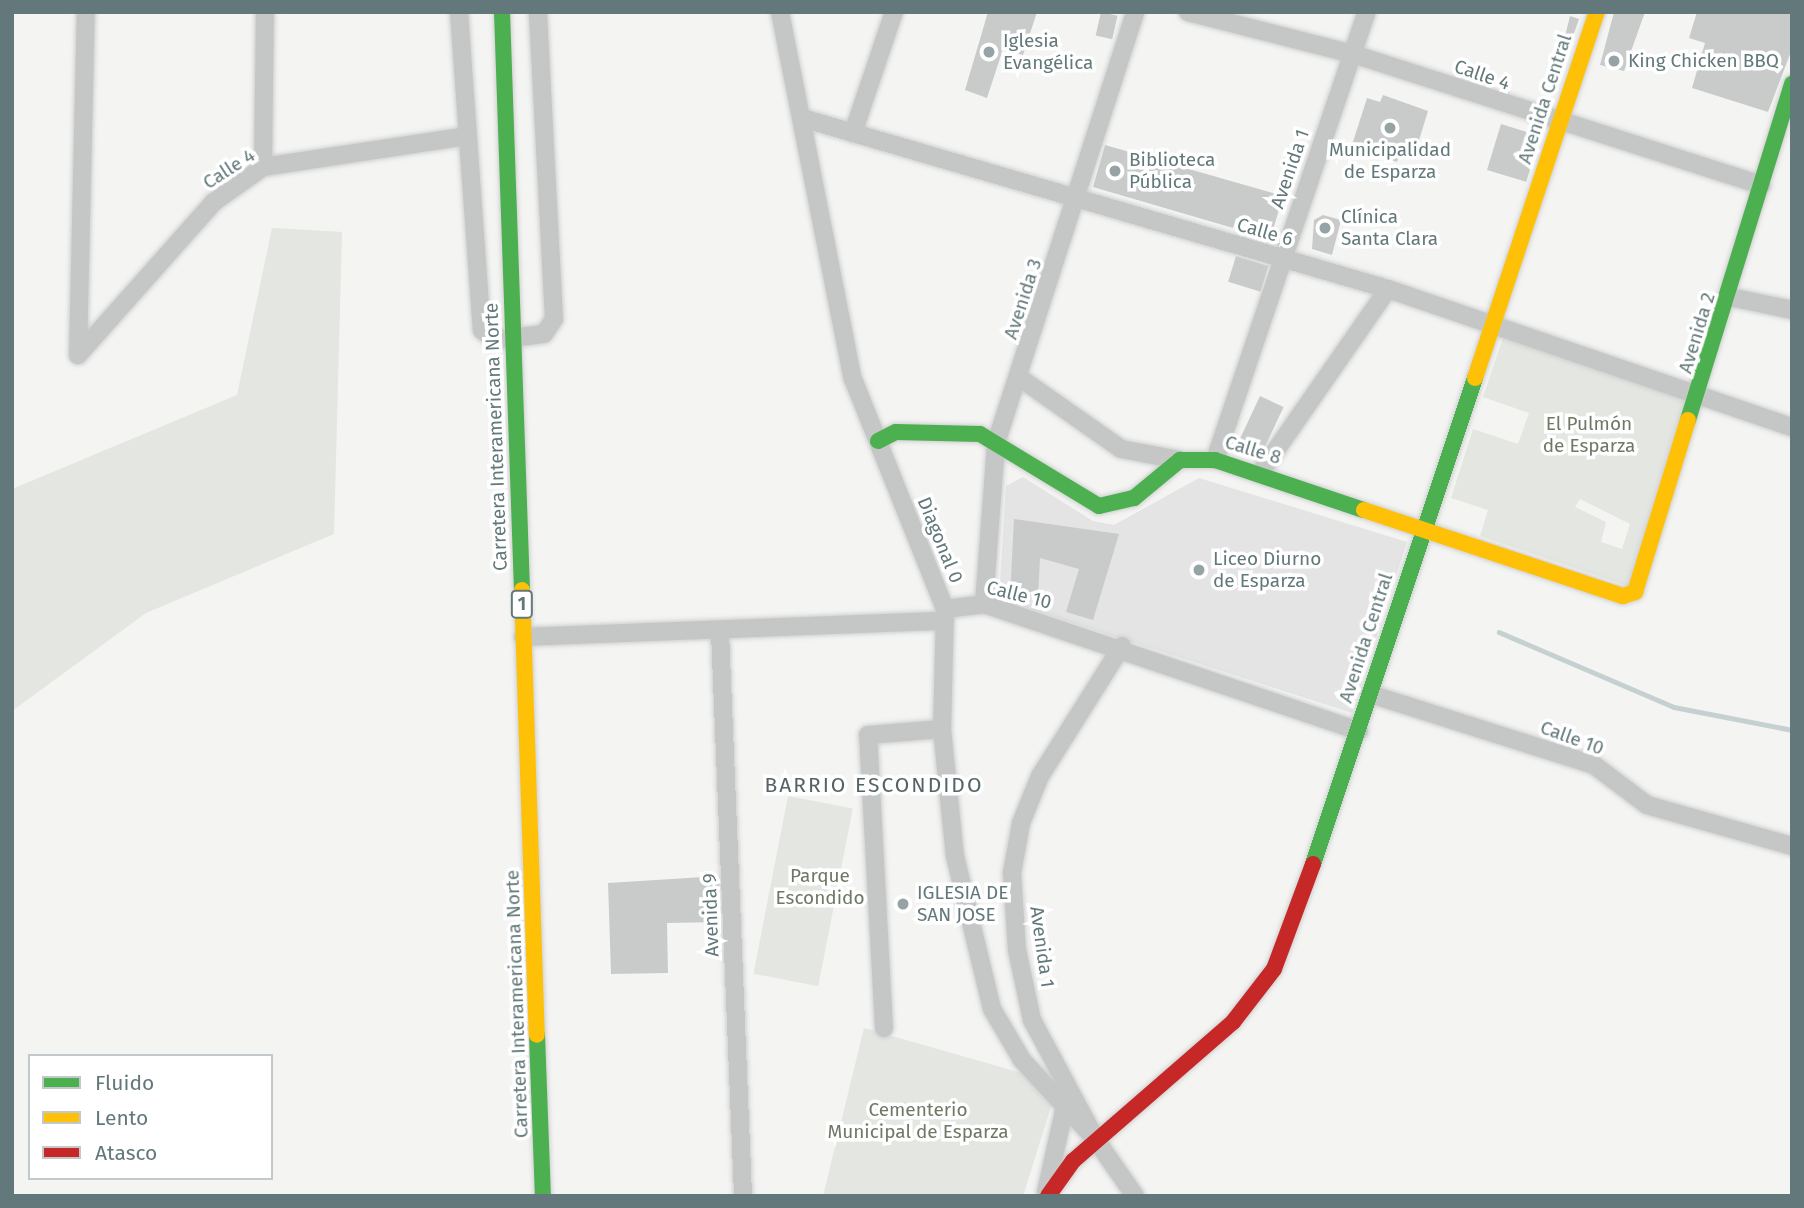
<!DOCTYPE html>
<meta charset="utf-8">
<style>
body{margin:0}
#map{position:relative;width:1804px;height:1208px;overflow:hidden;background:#f4f4f3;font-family:"Fira Sans",sans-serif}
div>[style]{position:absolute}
.built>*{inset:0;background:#e3e4e3}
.green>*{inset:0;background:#e4e6e1;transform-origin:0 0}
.stream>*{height:4.5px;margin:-2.25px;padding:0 2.25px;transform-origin:2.25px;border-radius:2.25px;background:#c5d0d0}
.building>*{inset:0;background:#c9cbcb;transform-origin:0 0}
.roads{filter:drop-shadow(0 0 2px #cfd0d0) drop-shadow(0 0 2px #cfd0d0)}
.street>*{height:18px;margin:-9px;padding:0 9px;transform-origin:9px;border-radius:9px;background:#c5c7c7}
.fast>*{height:16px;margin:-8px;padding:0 8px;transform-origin:8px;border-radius:8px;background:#4caf50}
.slow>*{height:16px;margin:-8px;padding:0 8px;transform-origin:8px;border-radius:8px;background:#ffc107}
.jam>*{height:16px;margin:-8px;padding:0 8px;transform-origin:8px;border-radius:8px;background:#c62828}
.dots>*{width:19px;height:19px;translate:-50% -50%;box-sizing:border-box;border:4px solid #fff;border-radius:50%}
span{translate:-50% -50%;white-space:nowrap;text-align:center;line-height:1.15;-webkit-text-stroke:7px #fff;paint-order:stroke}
.shield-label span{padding:2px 5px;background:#fff;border:2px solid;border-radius:5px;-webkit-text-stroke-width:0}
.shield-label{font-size:18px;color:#63787a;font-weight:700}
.poi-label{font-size:19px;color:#63787a}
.left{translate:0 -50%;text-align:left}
.street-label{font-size:19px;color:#63787a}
.park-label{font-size:19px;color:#6f7865}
.neighbourhood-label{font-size:21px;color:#546466;letter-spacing:2px}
.frame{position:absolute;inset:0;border:14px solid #63787a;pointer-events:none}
.legend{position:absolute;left:28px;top:1054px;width:245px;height:126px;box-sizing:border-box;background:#fff;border:2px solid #c1c9ca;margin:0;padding:9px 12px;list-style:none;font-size:21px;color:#63787a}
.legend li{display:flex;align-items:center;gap:14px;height:35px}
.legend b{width:35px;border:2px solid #c1c9ca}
</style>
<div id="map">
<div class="built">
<div style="clip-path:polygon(1023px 477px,1093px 521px,1114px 525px,1199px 478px,1407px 542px,1352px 713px,999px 599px,1006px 486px)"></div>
</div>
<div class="green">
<div style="clip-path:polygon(272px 228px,342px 232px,334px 534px,146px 613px,12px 711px,12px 489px,237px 395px)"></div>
<div style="clip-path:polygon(evenodd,1503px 338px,1689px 400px,1628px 586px,1480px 536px,1488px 510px,1451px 498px,1473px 429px,1518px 444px,1529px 413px,1483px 397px,1503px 338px,1580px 499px,1630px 524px,1622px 549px,1601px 542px,1606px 522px,1575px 507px,1580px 499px)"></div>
<div style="left:788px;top:796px;width:66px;height:181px;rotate:11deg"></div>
<div style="clip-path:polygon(864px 1028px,1025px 1074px,1052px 1104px,1023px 1196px,823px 1196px)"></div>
</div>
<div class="stream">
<div style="left:1499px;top:632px;width:190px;rotate:23.2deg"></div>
<div style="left:1674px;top:707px;width:120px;rotate:11deg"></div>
</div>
<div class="building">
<div style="clip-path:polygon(988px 12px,1037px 12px,1023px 55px,1003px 49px,987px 98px,965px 90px)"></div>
<div style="left:1101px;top:12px;width:17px;height:24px;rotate:13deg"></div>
<div style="clip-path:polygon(1614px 12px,1645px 12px,1624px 71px,1600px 65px)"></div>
<div style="clip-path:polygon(1697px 12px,1792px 12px,1792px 49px,1768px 112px,1692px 88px,1705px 43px,1689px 38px)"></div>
<div style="clip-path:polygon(1570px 16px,1579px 19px,1571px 42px,1564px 40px)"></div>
<div style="clip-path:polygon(1383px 95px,1428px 111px,1416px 150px,1402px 145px,1397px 162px,1351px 148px,1367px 98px,1380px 102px)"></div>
<div style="left:1501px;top:124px;width:41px;height:48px;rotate:17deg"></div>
<div style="clip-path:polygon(1105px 145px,1283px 196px,1273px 230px,1236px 218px,1233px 228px,1093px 187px)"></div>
<div style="clip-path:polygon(1323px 215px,1341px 220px,1332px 255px,1312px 249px,1314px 220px)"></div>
<div style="left:1236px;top:256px;width:34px;height:27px;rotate:17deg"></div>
<div style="left:1260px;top:396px;width:26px;height:50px;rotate:25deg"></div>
<div style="clip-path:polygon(1014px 519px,1119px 534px,1093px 620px,1066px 612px,1079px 569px,1040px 558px,1038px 597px,1010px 596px)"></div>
<div style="clip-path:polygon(719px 876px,720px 922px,667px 923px,668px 973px,611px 974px,608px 883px)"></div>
</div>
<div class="roads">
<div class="street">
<div style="left:459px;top:12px;width:319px;rotate:85.9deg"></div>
<div style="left:482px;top:330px;width:16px;rotate:38deg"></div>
<div style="left:495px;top:340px;width:49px;rotate:-7deg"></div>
<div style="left:544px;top:334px;width:18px;rotate:-56deg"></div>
<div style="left:554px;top:319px;width:307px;rotate:-93deg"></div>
<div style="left:780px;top:12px;width:374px;rotate:78.8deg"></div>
<div style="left:853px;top:379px;width:248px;rotate:68.2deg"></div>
<div style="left:945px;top:609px;width:120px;rotate:91.4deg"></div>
<div style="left:942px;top:729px;width:128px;rotate:84.2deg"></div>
<div style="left:955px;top:856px;width:157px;rotate:76.4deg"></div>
<div style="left:992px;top:1009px;width:59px;rotate:59.5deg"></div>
<div style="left:1022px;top:1060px;width:109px;rotate:47.2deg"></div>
<div style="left:1188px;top:12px;width:170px;rotate:14.3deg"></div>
<div style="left:1353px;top:54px;width:429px;rotate:17.8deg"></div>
<div style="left:802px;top:118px;width:610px;rotate:16.27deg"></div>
<div style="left:1388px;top:289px;width:427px;rotate:18.9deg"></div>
<div style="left:853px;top:133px;width:128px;rotate:-71.3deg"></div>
<div style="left:263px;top:167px;width:155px;rotate:-89.3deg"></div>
<div style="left:1730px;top:297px;width:63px;rotate:11.8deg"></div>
<div style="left:78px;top:355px;width:205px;rotate:-48.4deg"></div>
<div style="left:214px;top:202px;width:60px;rotate:-35.5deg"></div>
<div style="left:263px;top:167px;width:206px;rotate:-8.6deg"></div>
<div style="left:78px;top:355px;width:343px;rotate:-88.7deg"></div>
<div style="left:1020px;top:378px;width:123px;rotate:35.1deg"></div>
<div style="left:1121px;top:449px;width:60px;rotate:10.6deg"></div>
<div style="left:1215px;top:460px;width:473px;rotate:-71.3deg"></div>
<div style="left:1260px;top:473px;width:224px;rotate:-55.2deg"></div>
<div style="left:984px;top:604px;width:161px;rotate:-85.7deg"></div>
<div style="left:996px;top:443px;width:453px;rotate:-72.1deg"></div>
<div style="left:945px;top:609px;width:39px;rotate:-7deg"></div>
<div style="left:984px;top:604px;width:396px;rotate:18.7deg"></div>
<div style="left:720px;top:632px;width:564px;rotate:87.66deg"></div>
<div style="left:523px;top:637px;width:418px;rotate:-2.2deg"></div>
<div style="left:1122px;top:646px;width:154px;rotate:122.2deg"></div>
<div style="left:1040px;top:776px;width:51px;rotate:112deg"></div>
<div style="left:1021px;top:823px;width:51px;rotate:100.2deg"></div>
<div style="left:1012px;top:873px;width:77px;rotate:86.3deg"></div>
<div style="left:1017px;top:950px;width:72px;rotate:77.9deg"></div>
<div style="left:1032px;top:1020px;width:136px;rotate:61.9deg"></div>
<div style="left:1096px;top:1140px;width:68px;rotate:55.1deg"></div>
<div style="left:1370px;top:694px;width:235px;rotate:17.6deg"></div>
<div style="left:1594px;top:765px;width:66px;rotate:37deg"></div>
<div style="left:1647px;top:805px;width:151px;rotate:15.8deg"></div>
<div style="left:884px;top:1028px;width:293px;rotate:-93.1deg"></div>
<div style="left:868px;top:735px;width:74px;rotate:-4.6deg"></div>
<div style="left:1046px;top:1192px;width:88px;rotate:-77.5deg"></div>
</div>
<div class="fast">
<div style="left:502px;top:12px;width:578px;rotate:88.02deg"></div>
<div style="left:1688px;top:420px;width:352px;rotate:-72.8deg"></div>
<div style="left:878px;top:441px;width:20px;rotate:-27deg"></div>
<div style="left:896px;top:432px;width:84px;rotate:1.4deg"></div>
<div style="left:980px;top:434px;width:139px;rotate:31.2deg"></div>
<div style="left:1099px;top:506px;width:36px;rotate:-13deg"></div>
<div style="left:1134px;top:498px;width:60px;rotate:-39.6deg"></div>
<div style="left:1180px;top:460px;width:35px"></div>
<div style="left:1215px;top:460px;width:157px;rotate:18.6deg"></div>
<div style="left:1313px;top:864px;width:512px;rotate:-71.57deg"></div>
<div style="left:537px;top:1035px;width:161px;rotate:87.9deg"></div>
</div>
<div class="slow">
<div style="left:1475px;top:378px;width:386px;rotate:-71.6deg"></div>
<div style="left:1364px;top:510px;width:273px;rotate:18.4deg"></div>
<div style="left:1623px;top:596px;width:13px;rotate:-18deg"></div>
<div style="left:1635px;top:592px;width:180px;rotate:-72.9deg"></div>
<div style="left:522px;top:590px;width:445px;rotate:88.1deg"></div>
</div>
<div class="jam">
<div style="left:1048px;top:1196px;width:43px;rotate:-54.5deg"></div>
<div style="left:1073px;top:1161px;width:212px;rotate:-41deg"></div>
<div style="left:1233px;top:1022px;width:67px;rotate:-52.3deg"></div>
<div style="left:1274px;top:969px;width:112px;rotate:-69.6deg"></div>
</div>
</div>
<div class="dots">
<div style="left:989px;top:52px;background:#96a3a4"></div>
<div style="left:1614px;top:61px;background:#96a3a4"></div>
<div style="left:1390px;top:128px;background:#96a3a4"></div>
<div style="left:1115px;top:171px;background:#96a3a4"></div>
<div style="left:1325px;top:228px;background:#96a3a4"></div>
<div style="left:1199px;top:570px;background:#96a3a4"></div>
<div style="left:903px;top:904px;background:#96a3a4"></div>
</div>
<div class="shield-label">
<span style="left:522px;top:604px">1</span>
</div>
<div class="poi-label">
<span class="left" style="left:1003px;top:52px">Iglesia<br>Evangélica</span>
<span class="left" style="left:1628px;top:61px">King Chicken BBQ</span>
<span style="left:1390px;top:161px">Municipalidad<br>de Esparza</span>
<span class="left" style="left:1129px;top:171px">Biblioteca<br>Pública</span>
<span class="left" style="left:1341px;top:228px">Clínica<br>Santa Clara</span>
<span class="left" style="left:1213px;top:570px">Liceo Diurno<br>de Esparza</span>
<span class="left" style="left:917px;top:904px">IGLESIA DE<br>SAN JOSE</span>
</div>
<div class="street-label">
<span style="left:1482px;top:75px;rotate:19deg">Calle 4</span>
<span style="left:1545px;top:99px;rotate:-72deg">Avenida Central</span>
<span style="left:229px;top:169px;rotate:-33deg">Calle 4</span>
<span style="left:1290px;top:169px;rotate:-71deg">Avenida 1</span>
<span style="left:1265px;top:232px;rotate:16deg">Calle 6</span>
<span style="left:1023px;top:299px;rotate:-72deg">Avenida 3</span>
<span style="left:1697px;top:333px;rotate:-73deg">Avenida 2</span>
<span style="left:496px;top:437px;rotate:-92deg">Carretera Interamericana Norte</span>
<span style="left:1253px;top:450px;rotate:17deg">Calle 8</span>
<span style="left:940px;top:540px;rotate:68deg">Diagonal 0</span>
<span style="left:1019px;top:595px;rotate:14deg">Calle 10</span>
<span style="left:1366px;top:638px;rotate:-72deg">Avenida Central</span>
<span style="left:1572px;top:738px;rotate:20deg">Calle 10</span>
<span style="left:711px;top:915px;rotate:-92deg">Avenida 9</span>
<span style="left:1042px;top:947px;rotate:82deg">Avenida 1</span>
<span style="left:517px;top:1004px;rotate:-92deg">Carretera Interamericana Norte</span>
</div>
<div class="park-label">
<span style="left:1589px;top:435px">El Pulmón<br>de Esparza</span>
<span style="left:820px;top:887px">Parque<br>Escondido</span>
<span style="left:918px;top:1121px">Cementerio<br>Municipal de Esparza</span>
</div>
<div class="neighbourhood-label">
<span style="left:874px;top:785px">BARRIO ESCONDIDO</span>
</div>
<div class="frame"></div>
<ul class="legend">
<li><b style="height:9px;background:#4caf50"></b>Fluido</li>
<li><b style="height:9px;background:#ffc107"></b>Lento</li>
<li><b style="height:9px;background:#c62828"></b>Atasco</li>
</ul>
</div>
